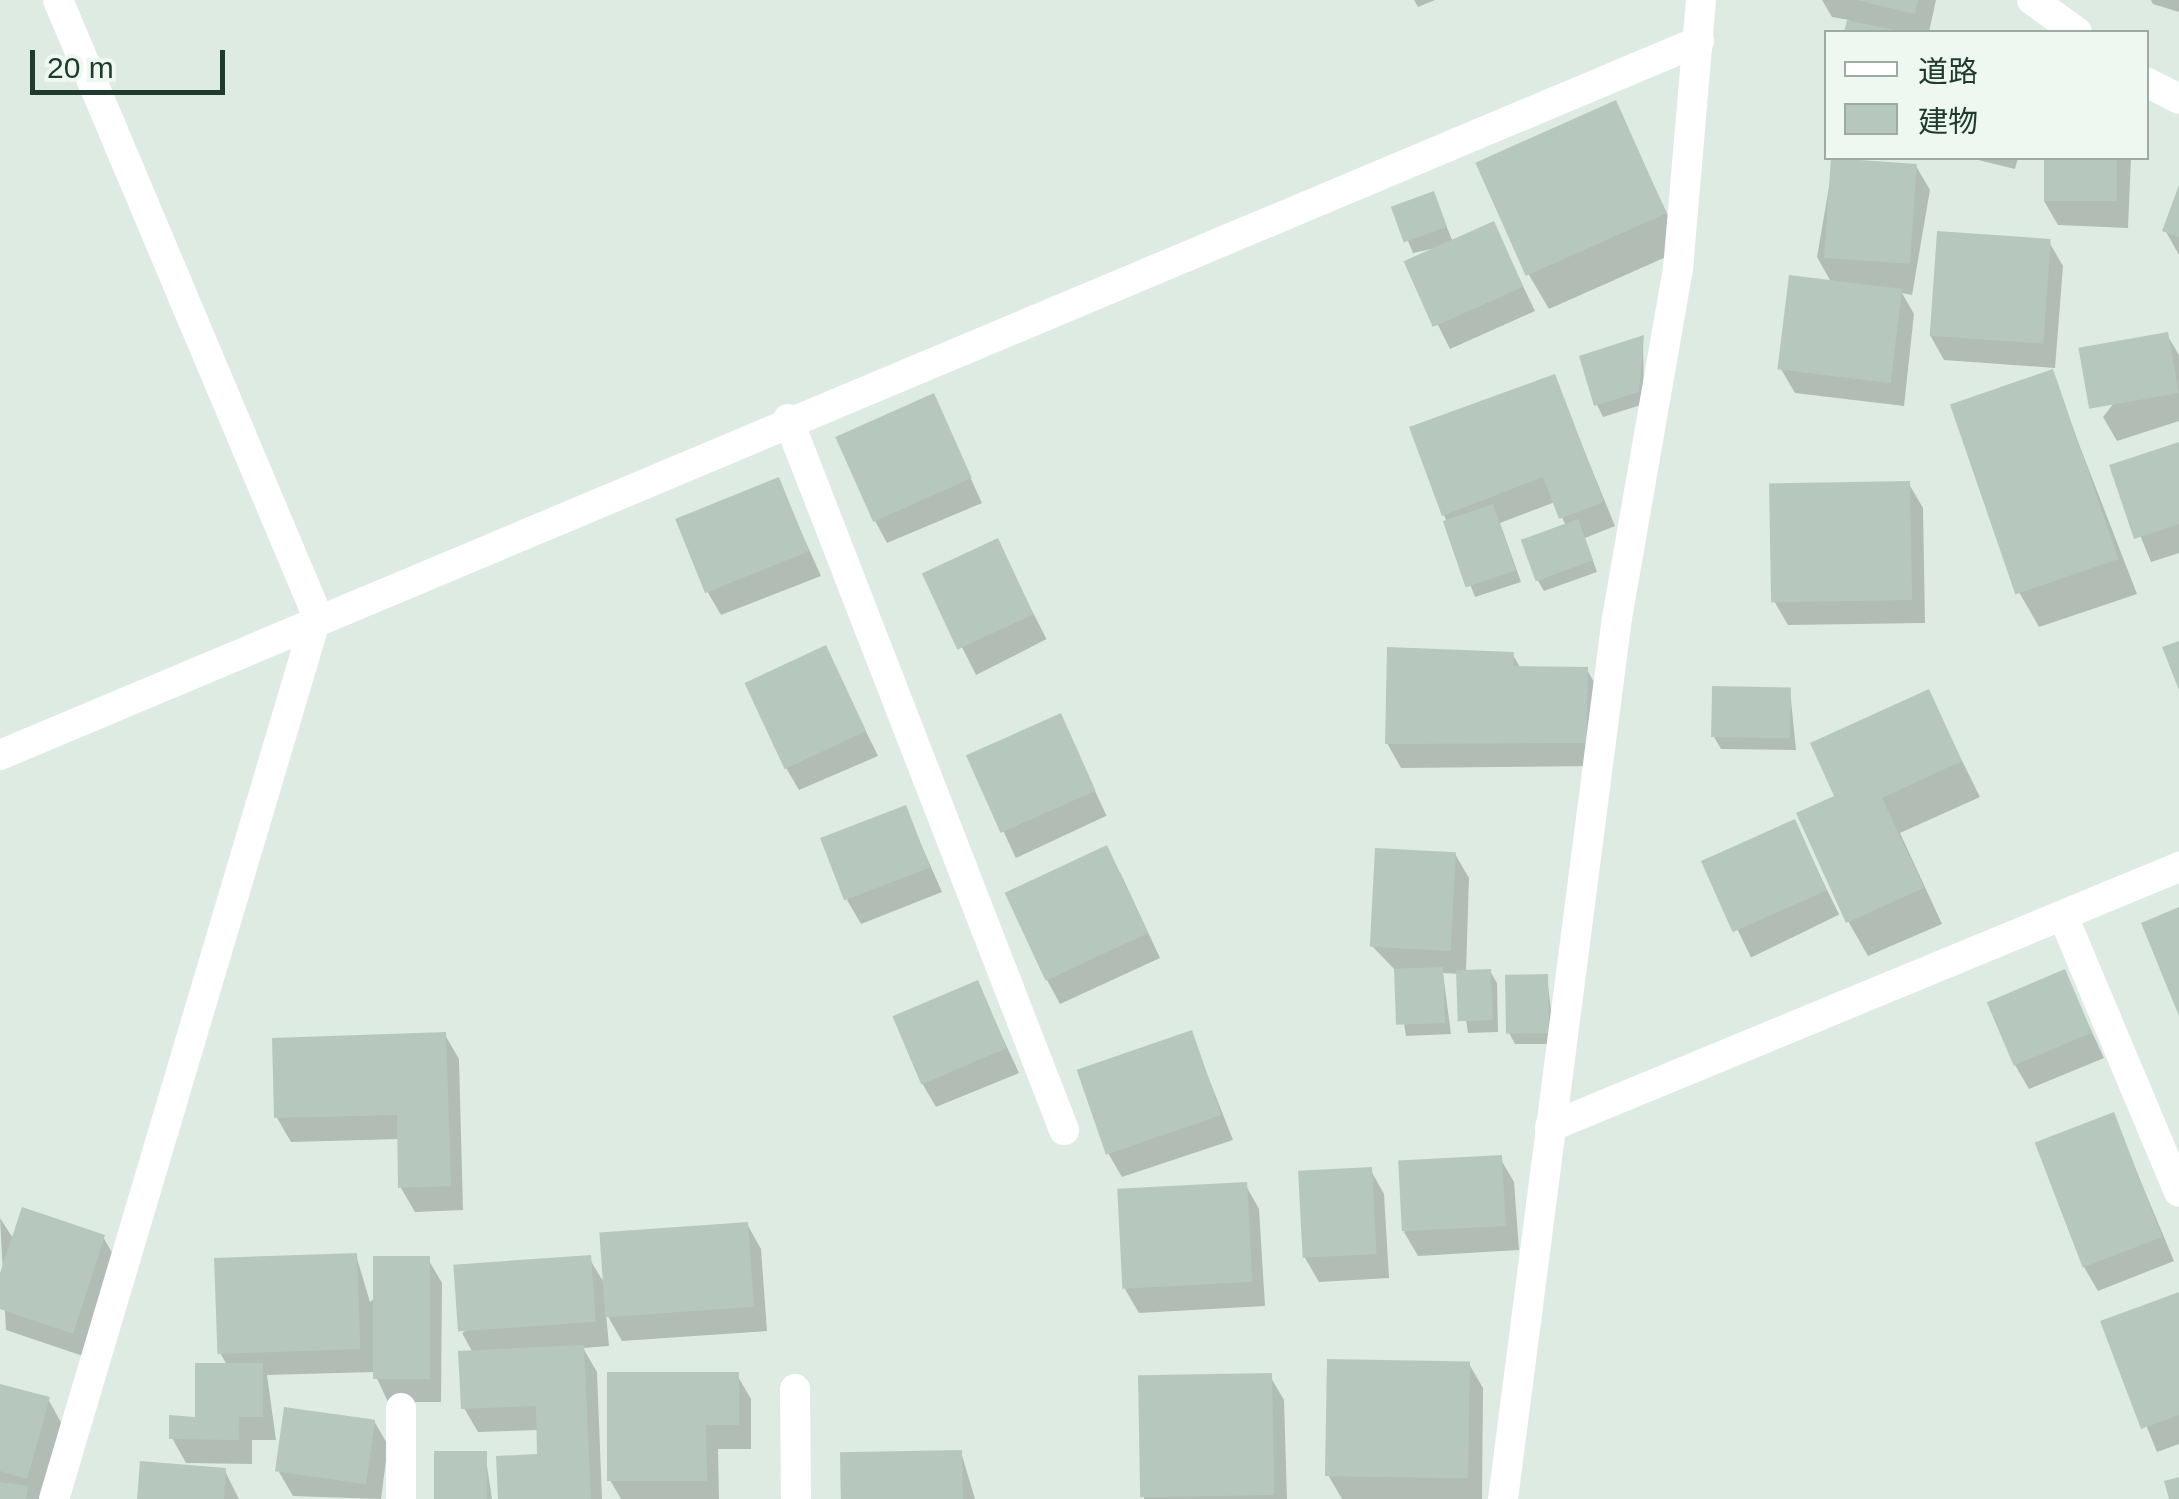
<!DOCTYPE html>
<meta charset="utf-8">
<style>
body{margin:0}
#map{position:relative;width:2179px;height:1499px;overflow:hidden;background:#deebe3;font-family:Helvetica,"Noto Sans JP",sans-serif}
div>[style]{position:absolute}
.shadow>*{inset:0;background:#0003;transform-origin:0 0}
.building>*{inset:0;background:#b6c8be;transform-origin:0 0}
.minor>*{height:30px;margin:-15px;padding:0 15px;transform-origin:15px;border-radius:15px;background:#fff}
span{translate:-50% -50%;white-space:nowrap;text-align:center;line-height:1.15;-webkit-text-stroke:10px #eff7f1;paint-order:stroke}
.legend{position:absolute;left:1824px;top:30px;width:325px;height:130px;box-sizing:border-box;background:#eff7f1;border:2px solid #9caca3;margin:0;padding:12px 18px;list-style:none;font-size:30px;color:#1f3b2e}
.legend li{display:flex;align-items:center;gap:20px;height:50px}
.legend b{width:50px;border:2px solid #9caca3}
.scale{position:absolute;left:30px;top:50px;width:195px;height:45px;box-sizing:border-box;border:5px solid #1f3b2e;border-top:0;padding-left:12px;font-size:30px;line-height:35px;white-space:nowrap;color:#1f3b2e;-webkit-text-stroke:8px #eff7f1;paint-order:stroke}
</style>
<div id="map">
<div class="shadow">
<div style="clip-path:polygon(1414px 0,1435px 0,1418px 7px)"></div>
<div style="clip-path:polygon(1822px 0,1936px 0,1929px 32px,1846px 32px,1849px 20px,1832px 17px)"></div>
<div style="clip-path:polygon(2151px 0,2179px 0,2179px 12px,2153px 4px)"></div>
<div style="clip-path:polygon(1615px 104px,1684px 249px,1549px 309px,1529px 275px)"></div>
<div style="clip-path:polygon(1834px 158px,1916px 166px,1930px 190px,1912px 295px,1902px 293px,1914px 314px,1904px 406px,1795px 393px,1781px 369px,1831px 282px,1817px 257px)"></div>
<div style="clip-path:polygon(1970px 158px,2018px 158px,2015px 169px)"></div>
<div style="clip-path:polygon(2046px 158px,2131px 158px,2128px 228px,2058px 225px,2044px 201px)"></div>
<div style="clip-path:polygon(2179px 191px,2179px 255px,2165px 230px)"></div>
<div style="clip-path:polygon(1433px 194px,1453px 242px,1493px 224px,1535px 311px,1450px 349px,1407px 263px,1445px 246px,1413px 253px,1394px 207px)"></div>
<div style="clip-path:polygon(2049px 242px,2063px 266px,2055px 368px,1944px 360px,1930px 335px)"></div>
<div style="clip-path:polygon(2167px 335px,2179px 355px,2179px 421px,2117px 441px,2103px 417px)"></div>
<div style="clip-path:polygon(1643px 338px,1644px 404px,1603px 417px,1597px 405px)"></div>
<div style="clip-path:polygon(2051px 372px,2137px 594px,2039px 627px,2019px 592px)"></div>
<div style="clip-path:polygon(1554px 377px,1615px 526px,1585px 538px,1597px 572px,1544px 591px,1537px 579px,1566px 526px,1555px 502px,1500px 523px,1521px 582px,1475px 597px,1444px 515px)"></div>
<div style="clip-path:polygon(933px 396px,982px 503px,887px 543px,874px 519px)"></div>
<div style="clip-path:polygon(2179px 444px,2179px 553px,2151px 562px,2112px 467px)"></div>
<div style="clip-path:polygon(778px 480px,821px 576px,721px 615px,707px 591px)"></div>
<div style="clip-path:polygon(1909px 484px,1923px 508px,1925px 623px,1788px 625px,1774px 601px)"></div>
<div style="left:997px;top:542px;width:109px;height:79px;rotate:63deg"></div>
<div style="clip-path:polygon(825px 648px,878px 756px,799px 790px,785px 766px)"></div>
<div style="clip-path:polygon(1513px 655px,1521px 669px,1587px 670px,1601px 694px,1599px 766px,1401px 768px,1387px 743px)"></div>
<div style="clip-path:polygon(1790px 690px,1796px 750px,1721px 749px,1714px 737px)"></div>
<div style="clip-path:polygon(1928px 692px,1980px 797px,1900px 833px,1942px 924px,1868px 956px,1848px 921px,1837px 797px)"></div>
<div style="left:1060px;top:716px;width:110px;height:100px;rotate:65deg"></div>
<div style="clip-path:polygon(905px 808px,942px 892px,861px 924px,847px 900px)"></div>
<div style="left:1794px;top:822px;width:103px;height:98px;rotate:64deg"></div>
<div style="clip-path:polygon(1455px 854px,1469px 878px,1466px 972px,1490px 971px,1497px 983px,1498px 1032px,1468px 1033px,1459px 974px,1443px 973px,1451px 1034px,1406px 1036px,1396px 971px,1373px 947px)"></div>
<div style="clip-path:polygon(1120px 872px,1160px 958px,1060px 1004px,1047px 980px)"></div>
<div style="clip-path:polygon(2064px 972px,2104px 1058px,2029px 1089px,2015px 1065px)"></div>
<div style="clip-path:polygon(1547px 977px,1555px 1044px,1515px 1044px,1509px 1033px)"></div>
<div style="clip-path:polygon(977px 983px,1019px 1073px,936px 1107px,922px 1083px)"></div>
<div style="clip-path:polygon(1191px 1033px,1233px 1140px,1122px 1177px,1108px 1153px)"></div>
<div style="clip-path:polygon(445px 1035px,459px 1059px,463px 1210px,415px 1212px,401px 1188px,400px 1139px,291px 1142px,277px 1118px)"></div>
<div style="clip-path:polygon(2113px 1115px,2174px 1261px,2098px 1291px,2084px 1267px)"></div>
<div style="clip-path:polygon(1500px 1158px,1514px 1182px,1519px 1250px,1418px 1256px,1404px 1232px)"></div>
<div style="clip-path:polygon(1370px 1169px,1384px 1194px,1389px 1278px,1319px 1282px,1305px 1258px)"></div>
<div style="clip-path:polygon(1245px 1184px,1259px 1209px,1265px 1306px,1139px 1313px,1125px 1289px)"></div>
<div style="clip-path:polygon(0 1218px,14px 1240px,103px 1237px,117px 1261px,86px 1357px,6px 1330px)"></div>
<div style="clip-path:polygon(747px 1224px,761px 1249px,767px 1331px,622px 1341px,606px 1313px,609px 1346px,583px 1348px,597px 1372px,602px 1499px,500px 1499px,540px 1457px,539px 1430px,478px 1432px,464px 1408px,473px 1353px,462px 1333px,589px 1258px,606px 1286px)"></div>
<div style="clip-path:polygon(356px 1255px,370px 1302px,428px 1259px,442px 1283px,441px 1402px,388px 1402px,374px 1372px,267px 1375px,276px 1440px,252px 1440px,252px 1464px,186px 1463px,172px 1438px,198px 1419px,227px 1365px,219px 1351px)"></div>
<div style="clip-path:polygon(2179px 1295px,2179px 1444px,2157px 1452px,2104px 1322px)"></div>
<div style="clip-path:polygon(1469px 1364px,1483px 1388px,1482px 1499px,1342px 1499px,1328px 1475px)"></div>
<div style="clip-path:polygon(737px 1375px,751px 1399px,751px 1449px,718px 1449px,719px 1499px,621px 1499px,610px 1480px)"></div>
<div style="clip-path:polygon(1270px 1376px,1284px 1400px,1287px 1499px,1144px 1499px,1141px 1380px)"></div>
<div style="clip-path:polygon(0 1386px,48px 1399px,62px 1424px,41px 1499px,0 1499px)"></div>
<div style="clip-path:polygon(374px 1421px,388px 1445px,381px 1499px,293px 1496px,279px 1472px)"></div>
<div style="clip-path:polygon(961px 1452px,975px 1499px,844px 1499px)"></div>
<div style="clip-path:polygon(485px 1453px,492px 1499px,437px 1499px)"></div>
<div style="clip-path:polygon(225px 1471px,239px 1499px,139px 1499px)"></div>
</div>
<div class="building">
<div style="clip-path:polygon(1857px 0,1918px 0,1915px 14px)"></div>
<div style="clip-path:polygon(1847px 20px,1899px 31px,1899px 32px,1844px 32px)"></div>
<div style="left:1616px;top:100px;width:124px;height:154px;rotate:66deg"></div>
<div style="left:1831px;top:158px;width:86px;height:100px;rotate:4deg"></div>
<div style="left:2044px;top:158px;width:73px;height:43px"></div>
<div style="clip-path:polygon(2179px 185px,2179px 237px,2162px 231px)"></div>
<div style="left:1434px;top:191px;width:38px;height:46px;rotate:70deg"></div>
<div style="left:1494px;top:221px;width:72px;height:99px;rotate:66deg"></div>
<div style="left:1937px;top:231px;width:114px;height:105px;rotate:4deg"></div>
<div style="left:1789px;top:275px;width:114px;height:95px;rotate:7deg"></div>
<div style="left:2168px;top:332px;width:62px;height:91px;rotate:80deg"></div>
<div style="clip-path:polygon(1644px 335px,1639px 392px,1594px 406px,1579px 356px)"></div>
<div style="left:2053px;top:369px;width:201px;height:109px;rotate:71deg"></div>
<div style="clip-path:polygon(1555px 374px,1604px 502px,1559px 519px,1543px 477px,1442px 516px,1409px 427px)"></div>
<div style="left:934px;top:393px;width:93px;height:108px;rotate:66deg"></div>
<div style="clip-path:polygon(2179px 442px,2179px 524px,2134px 539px,2109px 465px)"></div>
<div style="left:779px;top:477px;width:80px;height:112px;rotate:68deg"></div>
<div style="left:1910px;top:481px;width:119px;height:141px;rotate:89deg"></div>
<div style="left:1493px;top:504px;width:70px;height:53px;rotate:71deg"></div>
<div style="left:1578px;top:519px;width:44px;height:61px;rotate:70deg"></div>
<div style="left:998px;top:538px;width:84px;height:84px;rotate:65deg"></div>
<div style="clip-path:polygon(2179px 641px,2179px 690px,2162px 647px)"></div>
<div style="left:826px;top:645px;width:95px;height:90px;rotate:65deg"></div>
<div style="clip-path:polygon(1387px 647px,1514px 652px,1513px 666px,1588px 667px,1586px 743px,1385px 744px)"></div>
<div style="left:1712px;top:686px;width:79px;height:51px;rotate:1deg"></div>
<div style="clip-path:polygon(1929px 689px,1962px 761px,1882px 798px,1924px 888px,1846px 923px,1796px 813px,1834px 796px,1810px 743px)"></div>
<div style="left:1061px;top:713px;width:85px;height:104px;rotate:66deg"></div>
<div style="left:906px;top:805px;width:67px;height:92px;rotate:69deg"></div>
<div style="left:1795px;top:819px;width:78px;height:103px;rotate:66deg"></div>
<div style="left:1107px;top:845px;width:97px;height:113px;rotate:65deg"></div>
<div style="left:1375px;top:848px;width:81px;height:99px;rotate:3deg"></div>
<div style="clip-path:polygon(2179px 907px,2179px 1016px,2141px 923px)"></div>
<div style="left:1443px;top:967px;width:56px;height:49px;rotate:88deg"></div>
<div style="left:1491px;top:969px;width:51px;height:35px;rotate:88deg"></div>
<div style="left:2065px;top:969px;width:69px;height:85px;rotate:67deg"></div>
<div style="left:1548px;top:974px;width:59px;height:43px;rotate:89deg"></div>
<div style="left:978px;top:980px;width:74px;height:93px;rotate:67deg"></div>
<div style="left:1192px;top:1030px;width:90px;height:122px;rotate:71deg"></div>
<div style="clip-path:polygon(446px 1032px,451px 1186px,398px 1188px,397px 1115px,274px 1118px,272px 1038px)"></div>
<div style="left:2114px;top:1112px;width:134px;height:85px;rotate:69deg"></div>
<div style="left:1502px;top:1155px;width:71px;height:104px;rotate:87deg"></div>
<div style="left:1372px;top:1167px;width:87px;height:74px;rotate:87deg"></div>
<div style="left:1247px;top:1182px;width:100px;height:130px;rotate:87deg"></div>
<div style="clip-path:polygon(22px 1207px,105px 1235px,73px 1334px,0 1309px,0 1273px)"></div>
<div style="left:748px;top:1222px;width:85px;height:149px;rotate:86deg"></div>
<div style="left:357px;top:1253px;width:96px;height:143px;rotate:88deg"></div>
<div style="left:591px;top:1255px;width:67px;height:138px;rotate:86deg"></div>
<div style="left:373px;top:1256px;width:57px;height:123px"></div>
<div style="clip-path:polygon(2179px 1292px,2179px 1415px,2141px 1429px,2100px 1321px)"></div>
<div style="clip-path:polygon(584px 1345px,591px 1499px,498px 1499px,496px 1456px,537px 1454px,536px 1406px,461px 1409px,458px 1351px)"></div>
<div style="left:1327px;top:1359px;width:143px;height:117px;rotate:1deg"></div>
<div style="clip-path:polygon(195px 1363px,263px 1363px,263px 1417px,239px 1417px,239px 1440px,169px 1439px,169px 1415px,195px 1417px)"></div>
<div style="clip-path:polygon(607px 1372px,739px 1372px,739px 1425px,706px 1425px,707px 1481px,607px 1481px)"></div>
<div style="left:1272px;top:1373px;width:122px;height:134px;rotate:89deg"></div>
<div style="clip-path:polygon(0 1384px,50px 1397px,27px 1479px,0 1471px)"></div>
<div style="left:284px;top:1407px;width:92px;height:65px;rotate:8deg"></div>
<div style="left:962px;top:1450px;width:49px;height:122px;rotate:89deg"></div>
<div style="left:434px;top:1451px;width:53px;height:48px"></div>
<div style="clip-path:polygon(140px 1461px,226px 1468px,224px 1499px,137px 1499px)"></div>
<div style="clip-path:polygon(2179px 1477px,2179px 1499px,2169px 1499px,2164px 1481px)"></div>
<div style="clip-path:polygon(0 1482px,28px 1486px,26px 1499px,0 1499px)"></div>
</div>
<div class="minor">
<div style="left:2032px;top:0;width:55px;rotate:35.4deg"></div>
<div style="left:2146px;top:82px;width:37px;rotate:27deg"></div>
<div style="left:788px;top:419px;width:763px;rotate:68.78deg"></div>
<div style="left:0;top:755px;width:1843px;rotate:-22.79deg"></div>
<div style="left:2063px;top:916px;width:299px;rotate:67.2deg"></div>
<div style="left:1550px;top:1127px;width:681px;rotate:-22.46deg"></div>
<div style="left:795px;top:1389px;width:110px;rotate:89.5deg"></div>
<div style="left:401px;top:1408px;width:91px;rotate:90deg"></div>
<div style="left:54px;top:1499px;width:922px;rotate:-73.43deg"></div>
<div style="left:317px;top:615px;width:667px;rotate:-112.84deg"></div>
<div style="left:1503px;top:1499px;width:888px;rotate:-82.63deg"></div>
<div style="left:1617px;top:618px;width:354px;rotate:-80.1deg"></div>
<div style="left:1678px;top:269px;width:270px;rotate:-85.1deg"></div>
</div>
<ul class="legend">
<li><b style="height:12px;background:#fff"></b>道路</li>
<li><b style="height:28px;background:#b6c8be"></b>建物</li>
</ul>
<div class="scale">20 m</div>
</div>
